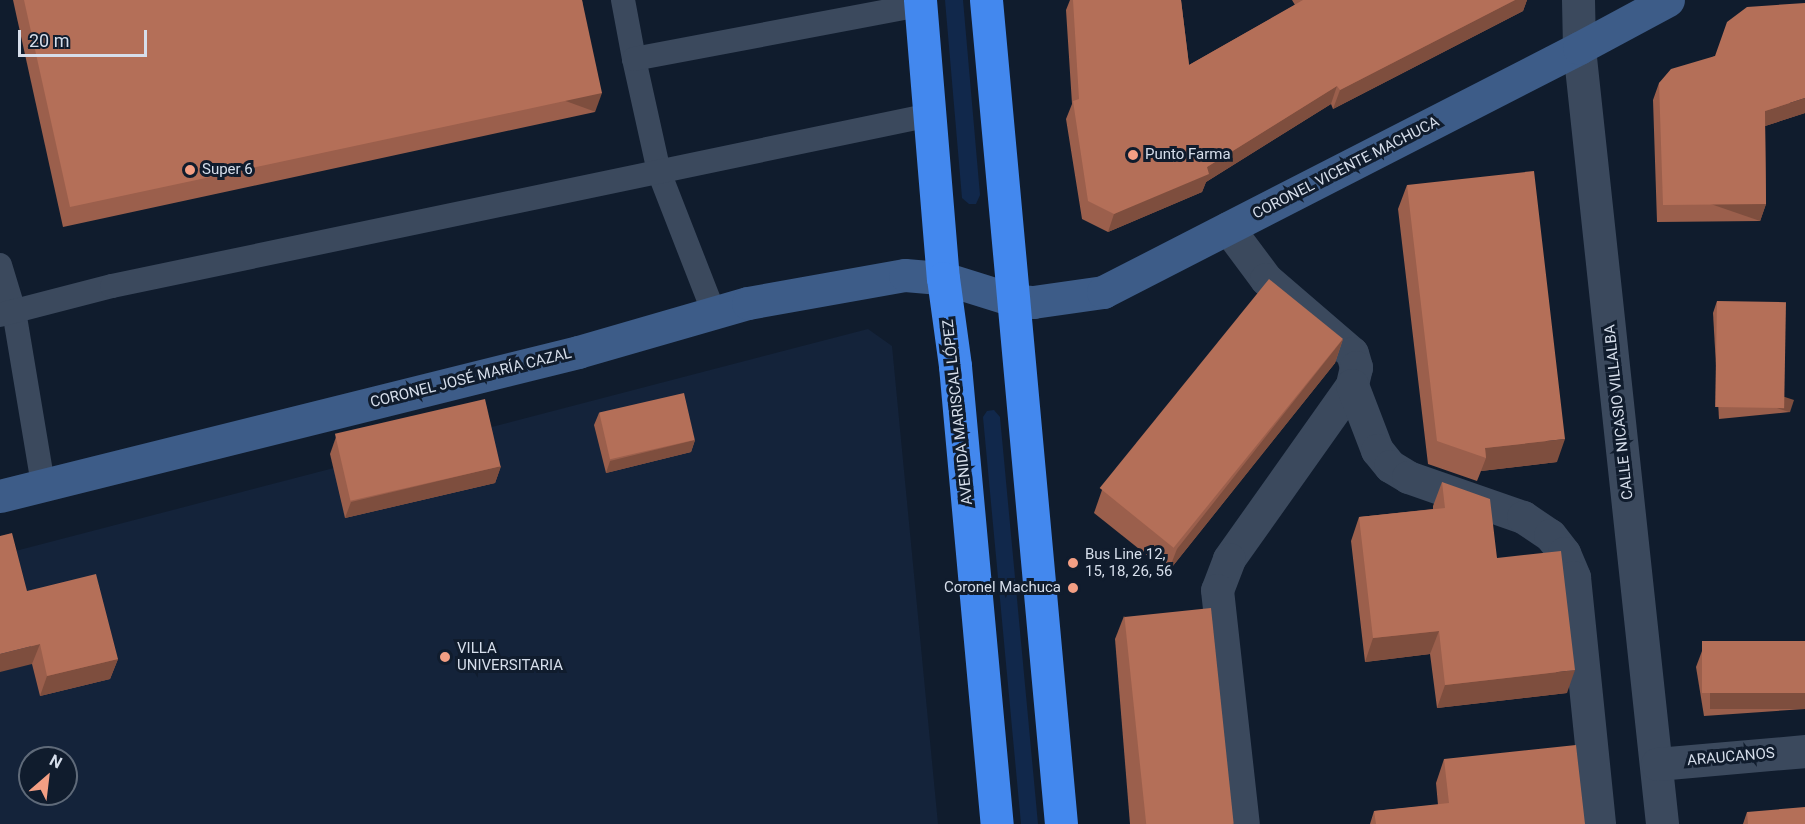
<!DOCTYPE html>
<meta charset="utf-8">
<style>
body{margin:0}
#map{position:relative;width:1805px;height:824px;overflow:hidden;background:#101c2d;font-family:Roboto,sans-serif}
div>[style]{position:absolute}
.built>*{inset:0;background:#14233a}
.green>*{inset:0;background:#11284b}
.lane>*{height:24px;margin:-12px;padding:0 12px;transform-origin:12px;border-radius:12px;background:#3b495d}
.street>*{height:33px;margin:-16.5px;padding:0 16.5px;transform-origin:16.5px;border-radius:16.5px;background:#3b495d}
.secondary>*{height:33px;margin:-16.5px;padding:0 16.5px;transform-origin:16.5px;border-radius:16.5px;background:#3d5c88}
.highway>*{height:33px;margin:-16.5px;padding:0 16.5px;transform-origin:16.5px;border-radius:16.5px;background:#4388ee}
.wall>*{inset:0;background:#9b5f4c}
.shaded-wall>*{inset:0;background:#7e4e3e;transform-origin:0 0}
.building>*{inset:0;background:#b46f58;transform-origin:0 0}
.dots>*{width:16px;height:16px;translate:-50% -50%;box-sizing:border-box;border:3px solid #101c2d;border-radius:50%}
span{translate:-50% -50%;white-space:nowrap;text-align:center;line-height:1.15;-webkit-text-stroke:6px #101c2d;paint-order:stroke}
.poi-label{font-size:15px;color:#d6deeb}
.left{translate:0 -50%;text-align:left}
.right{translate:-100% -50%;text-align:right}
.street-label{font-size:15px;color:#d6deeb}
.north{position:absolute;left:18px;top:746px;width:60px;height:60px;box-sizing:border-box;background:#101c2d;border:2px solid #5f6a79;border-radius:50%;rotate:28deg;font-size:16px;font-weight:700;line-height:24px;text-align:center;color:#d6deeb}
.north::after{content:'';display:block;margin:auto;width:21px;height:27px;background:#f39f84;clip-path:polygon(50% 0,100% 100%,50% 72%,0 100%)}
.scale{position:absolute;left:18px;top:30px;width:129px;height:27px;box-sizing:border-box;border:3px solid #d6deeb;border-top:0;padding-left:8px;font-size:18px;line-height:21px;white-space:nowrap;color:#d6deeb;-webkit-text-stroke:4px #101c2d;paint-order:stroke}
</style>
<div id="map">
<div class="built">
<div style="clip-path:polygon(evenodd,868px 329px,892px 346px,938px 824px,0 824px,0 555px,868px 329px,30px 758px,66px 758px,66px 794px,30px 794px,30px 758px)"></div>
</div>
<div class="green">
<div style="clip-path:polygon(945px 0,963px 0,980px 195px,976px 204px,969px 204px,962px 198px)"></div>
<div style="clip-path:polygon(994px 410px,1000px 417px,1038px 824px,1021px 824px,983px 417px,987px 411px)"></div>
</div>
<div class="lane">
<div style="left:623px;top:0;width:60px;rotate:79.4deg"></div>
<div style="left:634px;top:59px;width:116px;rotate:77.5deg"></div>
<div style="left:659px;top:172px;width:151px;rotate:68.7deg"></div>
<div style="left:634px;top:59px;width:292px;rotate:-10.7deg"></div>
<div style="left:0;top:265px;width:48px;rotate:73.1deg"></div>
<div style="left:14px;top:311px;width:176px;rotate:80.5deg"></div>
<div style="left:0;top:315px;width:116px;rotate:-14.5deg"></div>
<div style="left:112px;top:286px;width:836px;rotate:-11.81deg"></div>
</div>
<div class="street">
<div style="left:1578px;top:0;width:48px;rotate:88.8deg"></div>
<div style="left:1579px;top:48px;width:780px;rotate:83.89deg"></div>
<div style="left:1228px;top:228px;width:64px;rotate:53.3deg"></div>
<div style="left:1266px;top:279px;width:113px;rotate:40.7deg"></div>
<div style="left:1352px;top:353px;width:15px;rotate:74deg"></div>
<div style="left:1356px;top:367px;width:18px;rotate:103deg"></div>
<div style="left:1352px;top:385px;width:213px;rotate:125.3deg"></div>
<div style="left:1229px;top:559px;width:33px;rotate:111deg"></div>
<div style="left:1217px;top:590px;width:235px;rotate:83.7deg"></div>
<div style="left:1352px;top:385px;width:70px;rotate:69deg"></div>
<div style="left:1377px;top:450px;width:21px;rotate:51deg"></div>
<div style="left:1390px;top:466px;width:21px;rotate:31deg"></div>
<div style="left:1408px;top:477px;width:122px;rotate:19.2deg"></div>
<div style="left:1523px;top:517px;width:32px;rotate:34deg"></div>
<div style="left:1550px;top:535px;width:23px;rotate:52deg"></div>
<div style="left:1564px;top:553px;width:26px;rotate:67deg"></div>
<div style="left:1574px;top:577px;width:248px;rotate:84.2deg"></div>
<div style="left:1657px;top:764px;width:149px;rotate:-5deg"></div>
</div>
<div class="secondary">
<div style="left:0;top:496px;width:596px;rotate:-13.99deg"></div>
<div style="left:578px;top:352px;width:177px;rotate:-16.1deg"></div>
<div style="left:748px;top:303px;width:159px;rotate:-10.1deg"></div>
<div style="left:905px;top:275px;width:38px;rotate:5deg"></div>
<div style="left:943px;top:278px;width:73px;rotate:17.4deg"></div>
<div style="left:1013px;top:300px;width:20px;rotate:6deg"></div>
<div style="left:1033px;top:302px;width:71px;rotate:-8.1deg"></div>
<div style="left:1103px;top:292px;width:535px;rotate:-27.14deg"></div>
<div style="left:1579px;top:48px;width:101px;rotate:-28.3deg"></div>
</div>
<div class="highway">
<div style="left:920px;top:0;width:279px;rotate:85.3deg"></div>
<div style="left:943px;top:278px;width:89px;rotate:82.2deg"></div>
<div style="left:955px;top:366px;width:460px;rotate:84.8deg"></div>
<div style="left:986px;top:0;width:827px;rotate:84.8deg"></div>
</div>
<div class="wall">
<div style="clip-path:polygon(13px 0,582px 0,595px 112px,63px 227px)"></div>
<div style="clip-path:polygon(1070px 0,1181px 0,1189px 65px,1295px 5px,1292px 0,1527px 0,1523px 11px,1333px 109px,1331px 104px,1206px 182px,1202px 192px,1108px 232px,1082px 219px,1066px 119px,1072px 104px,1066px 10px)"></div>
<div style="clip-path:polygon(1715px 56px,1805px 113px,1765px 126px,1766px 204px,1760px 221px,1657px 222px,1653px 100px,1659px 83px)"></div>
<div style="clip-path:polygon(1407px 185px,1557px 462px,1481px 471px,1477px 481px,1428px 464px,1398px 209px)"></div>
<div style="clip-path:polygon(1717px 301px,1790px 412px,1719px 419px,1713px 313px)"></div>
<div style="clip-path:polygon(1343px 339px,1335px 363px,1168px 572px,1094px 513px,1102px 490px)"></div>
<div style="clip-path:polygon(599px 413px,695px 440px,691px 452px,606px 473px,594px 425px)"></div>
<div style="clip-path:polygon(336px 437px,501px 466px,495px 483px,345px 518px,330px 454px)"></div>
<div style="clip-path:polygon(1442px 482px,1497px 558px,1567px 693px,1437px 708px,1430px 654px,1365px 662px,1351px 541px,1359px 517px,1433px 509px,1433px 506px)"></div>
<div style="clip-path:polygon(27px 591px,118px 659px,110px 679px,40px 696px,32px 664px)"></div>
<div style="clip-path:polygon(1124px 616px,1233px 824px,1130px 824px,1115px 639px)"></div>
<div style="clip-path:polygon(1805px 641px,1805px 709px,1704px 716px,1696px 667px,1702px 651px)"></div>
<div style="clip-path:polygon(1444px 759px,1585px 824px,1370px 824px,1374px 811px,1438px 805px,1436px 783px)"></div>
<div style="clip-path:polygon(1747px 812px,1805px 824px,1743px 824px)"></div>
</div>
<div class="shaded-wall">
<div style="clip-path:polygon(1515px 0,1527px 0,1523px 11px,1333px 109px,1340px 90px)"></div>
<div style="clip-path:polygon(1337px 86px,1331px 104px,1206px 182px,1202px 192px,1108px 232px,1114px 214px,1207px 167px)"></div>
<div style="left:602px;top:93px;width:20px;height:544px;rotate:110deg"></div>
<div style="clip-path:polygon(1805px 98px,1805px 113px,1759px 128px,1765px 111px)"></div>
<div style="left:1766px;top:204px;width:18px;height:103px;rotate:109deg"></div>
<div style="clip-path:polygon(1343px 339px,1335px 363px,1168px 572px,1177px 549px)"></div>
<div style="left:1794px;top:400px;width:13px;height:71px;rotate:108deg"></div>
<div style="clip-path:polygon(1565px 439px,1557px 462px,1481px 471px,1486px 458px,1485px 448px)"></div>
<div style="clip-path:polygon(695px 440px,691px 452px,606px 473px,610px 461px)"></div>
<div style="clip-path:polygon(501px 466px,495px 483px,345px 518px,351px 502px)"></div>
<div style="clip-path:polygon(1439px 631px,1430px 654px,1365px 662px,1373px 638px)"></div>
<div style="clip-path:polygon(40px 644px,32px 664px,0 672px,0 654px)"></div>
<div style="clip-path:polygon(118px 659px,110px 679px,40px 696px,47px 676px)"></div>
<div style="clip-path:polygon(1575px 670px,1567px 693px,1437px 708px,1445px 685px)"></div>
<div style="left:1805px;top:693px;width:16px;height:95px;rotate:90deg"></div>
</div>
<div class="building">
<div style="clip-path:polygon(24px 0,582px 0,602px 93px,70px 207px)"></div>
<div style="clip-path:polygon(1073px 0,1181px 0,1189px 65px,1303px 0,1515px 0,1340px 90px,1337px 86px,1207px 167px,1209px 174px,1114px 214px,1088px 201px,1073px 101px,1079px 99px)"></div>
<div style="clip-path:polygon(1805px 3px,1805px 98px,1765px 111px,1766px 204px,1663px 205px,1659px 83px,1671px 69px,1715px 56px,1727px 22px,1747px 7px)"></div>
<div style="clip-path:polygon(1534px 171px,1565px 439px,1485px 448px,1486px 458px,1437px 441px,1407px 185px)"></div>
<div style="left:1269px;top:279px;width:95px;height:269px;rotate:39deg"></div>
<div style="left:1717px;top:301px;width:69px;height:106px;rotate:1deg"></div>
<div style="left:684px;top:393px;width:48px;height:87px;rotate:77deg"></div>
<div style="left:485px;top:399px;width:69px;height:154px;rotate:77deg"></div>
<div style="clip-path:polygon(1442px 482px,1490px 499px,1497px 558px,1561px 551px,1575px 670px,1445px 685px,1439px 631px,1373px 638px,1359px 517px,1445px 508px)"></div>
<div style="clip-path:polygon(12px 533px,27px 591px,96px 574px,118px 659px,47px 676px,40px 644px,0 654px,0 536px)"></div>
<div style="left:1211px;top:608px;width:217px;height:87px;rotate:84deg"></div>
<div style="left:1805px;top:641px;width:52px;height:103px;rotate:90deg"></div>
<div style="clip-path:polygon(1576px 745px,1585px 824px,1376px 824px,1374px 811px,1449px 803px,1444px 759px)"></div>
<div style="clip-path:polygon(1805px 807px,1805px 824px,1748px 824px,1747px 812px)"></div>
</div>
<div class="dots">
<div style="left:1133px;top:155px;background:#f39f84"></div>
<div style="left:190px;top:170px;background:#f39f84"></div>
<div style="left:1073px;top:563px;background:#f39f84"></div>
<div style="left:1073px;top:588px;background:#f39f84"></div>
<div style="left:445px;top:657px;background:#f39f84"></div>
</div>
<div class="poi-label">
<span class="left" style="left:1145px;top:155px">Punto Farma</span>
<span class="left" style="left:202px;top:170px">Super 6</span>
<span class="left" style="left:1085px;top:563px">Bus Line 12,<br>15, 18, 26, 56</span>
<span class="right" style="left:1061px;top:588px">Coronel Machuca</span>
<span class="left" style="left:457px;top:657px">VILLA<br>UNIVERSITARIA</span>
</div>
<div class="street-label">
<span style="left:1346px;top:168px;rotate:-27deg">CORONEL VICENTE MACHUCA</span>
<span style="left:471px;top:378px;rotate:-14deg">CORONEL JOSÉ MARÍA CAZAL</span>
<span style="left:958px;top:412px;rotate:-96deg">AVENIDA MARISCAL LÓPEZ</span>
<span style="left:1619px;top:412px;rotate:-96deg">CALLE NICASIO VILLALBA</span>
<span style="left:1731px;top:757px;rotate:-5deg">ARAUCANOS</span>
</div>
<div class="north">N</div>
<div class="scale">20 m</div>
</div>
